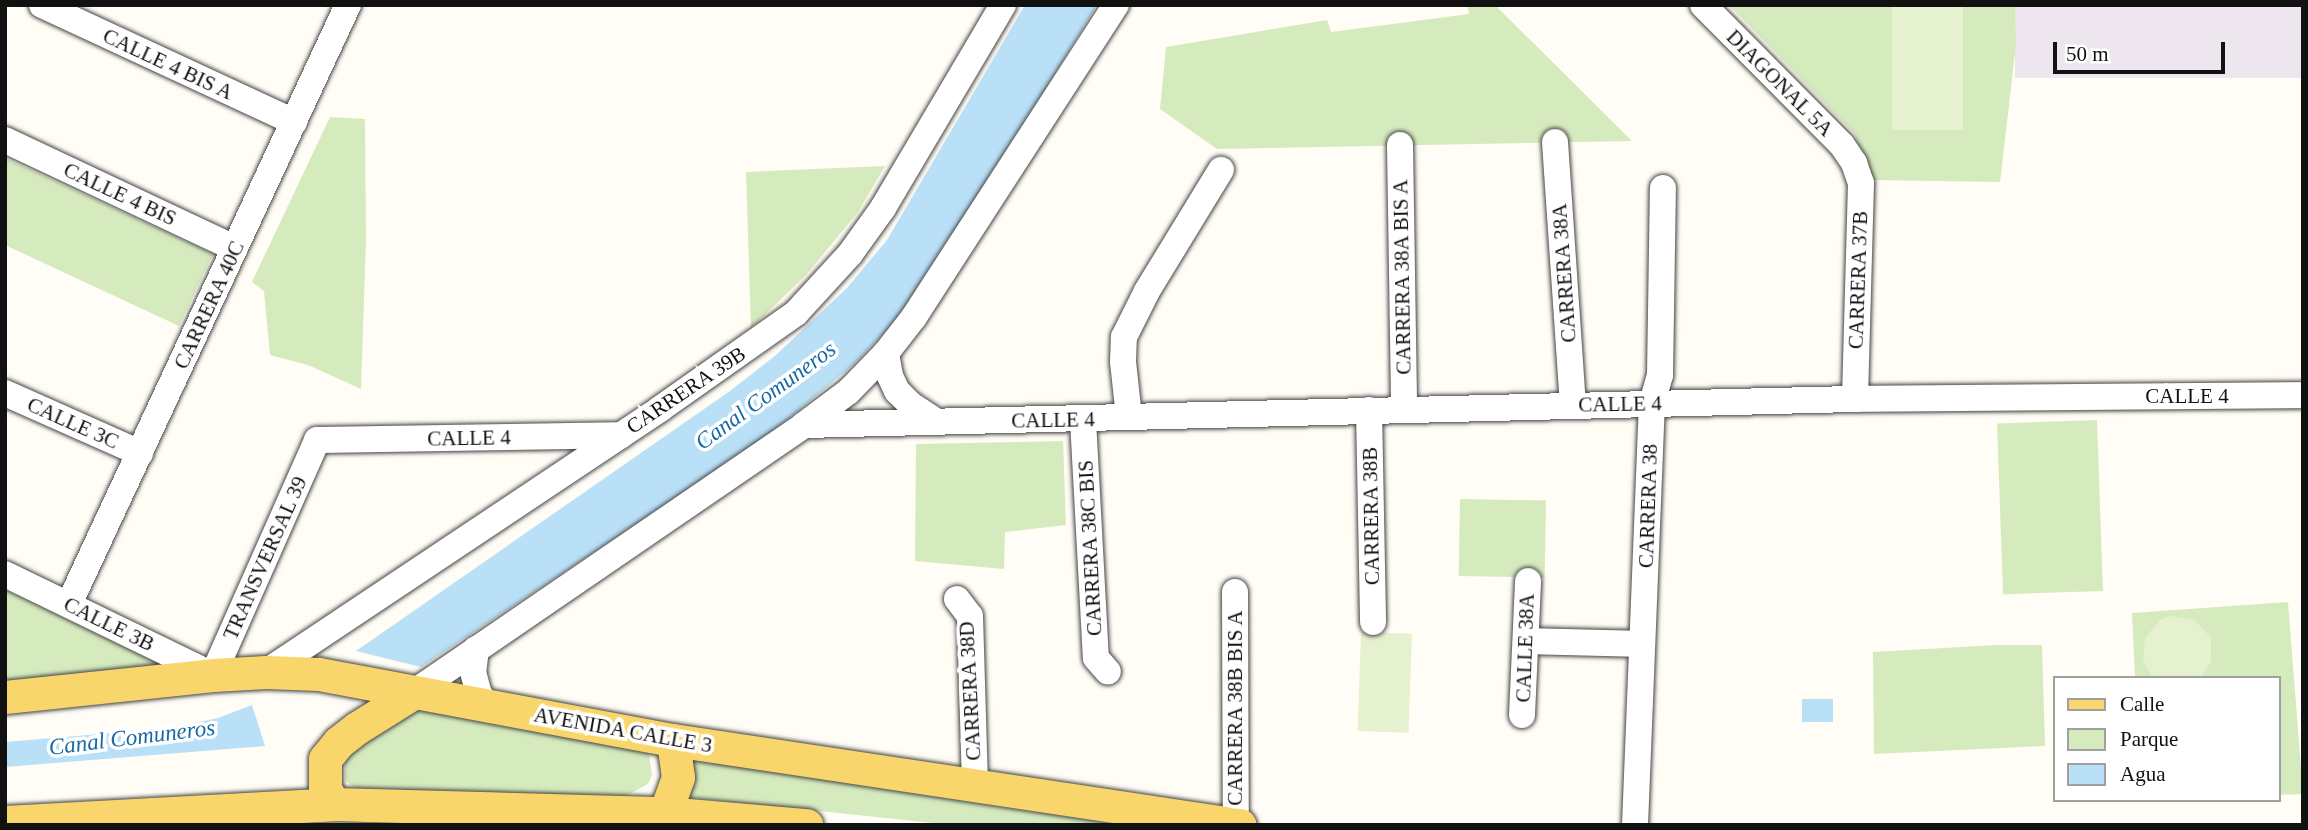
<!DOCTYPE html>
<style>
body{margin:0}
#map{position:relative;width:2308px;height:830px;overflow:hidden;background:#fffdf5;font-family:"Times New Roman",serif}
div>[style]{position:absolute}
.industrial>*{inset:0;background:#eee6ef;transform-origin:0 0}
.green>*{inset:0;background:#d5ebbd;transform-origin:0 0}
.pitch>*{inset:0;background:#e6f2cf;transform-origin:0 0}
.water>*{inset:0;background:#b9e0f7;transform-origin:0 0}
.roads{filter:drop-shadow(0 0 2px #444) drop-shadow(0 0 2px #444)}
.minor>*{height:26px;margin:-13px;padding:0 13px;transform-origin:13px;border-radius:13px;background:#fff}
.major>*{height:33px;margin:-16.5px;padding:0 16.5px;transform-origin:16.5px;border-radius:16.5px;background:#f9d66b}
span{translate:-50% -50%;white-space:nowrap;text-align:center;line-height:1.15;-webkit-text-stroke:7px #fff;paint-order:stroke}
.street-label{font-size:21px;color:#111}
.water-label{font-size:23px;color:#1768a6;font-style:italic}
.frame{position:absolute;inset:0;border:7px solid #111;pointer-events:none}
.legend{position:absolute;left:2053px;top:676px;width:228px;height:126px;box-sizing:border-box;background:#fff;border:2px solid #a0a0a0;margin:0;padding:9px 12px;list-style:none;font-size:21px;color:#111}
.legend li{display:flex;align-items:center;gap:14px;height:35px}
.legend b{width:35px;border:2px solid #a0a0a0}
.scale{position:absolute;left:2053px;top:42px;width:172px;height:32px;box-sizing:border-box;border:4px solid #111;border-top:0;padding-left:9px;font-size:21px;line-height:24px;white-space:nowrap;color:#111;-webkit-text-stroke:5px #fff;paint-order:stroke}
</style>
<div id="map">
<div class="industrial">
<div style="left:2015px;top:5px;width:288px;height:73px"></div>
</div>
<div class="green">
<div style="clip-path:polygon(1467px 5px,1495px 5px,1632px 141px,1217px 149px,1160px 109px,1166px 47px,1327px 20px,1331px 32px,1469px 14px)"></div>
<div style="clip-path:polygon(1729px 5px,2015px 5px,2016px 45px,2000px 182px,1869px 180px,1855px 134px)"></div>
<div style="clip-path:polygon(330px 117px,365px 119px,366px 241px,361px 389px,308px 365px,270px 355px,264px 291px,252px 282px)"></div>
<div style="clip-path:polygon(5px 158px,213px 254px,179px 326px,5px 245px)"></div>
<div style="clip-path:polygon(885px 166px,858px 212px,806px 275px,751px 328px,746px 172px)"></div>
<div style="left:2097px;top:420px;width:171px;height:100px;rotate:88deg"></div>
<div style="clip-path:polygon(1063px 441px,1066px 525px,1005px 532px,1004px 569px,915px 561px,916px 444px)"></div>
<div style="left:1460px;top:499px;width:86px;height:77px;rotate:1deg"></div>
<div style="clip-path:polygon(5px 590px,162px 665px,5px 681px)"></div>
<div style="clip-path:polygon(2288px 602px,2303px 794px,2278px 795px,2278px 678px,2135px 678px,2132px 613px)"></div>
<div style="clip-path:polygon(1997px 645px,2042px 645px,2045px 746px,1874px 754px,1873px 652px)"></div>
<div style="clip-path:polygon(429px 706px,641px 746px,649px 755px,652px 775px,648px 784px,624px 797px,355px 788px,345px 780px,345px 759px,364px 741px,393px 721px)"></div>
<div style="clip-path:polygon(688px 758px,1006px 808px,1124px 825px,952px 825px,685px 797px)"></div>
</div>
<div class="pitch">
<div style="left:1963px;top:7px;width:123px;height:71px;rotate:90deg"></div>
<div style="clip-path:polygon(2171px 616px,2195px 620px,2211px 638px,2211px 662px,2200px 678px,2154px 678px,2148px 670px,2143px 660px,2145px 638px,2160px 620px)"></div>
<div style="left:1361px;top:632px;width:51px;height:99px;rotate:2deg"></div>
</div>
<div class="water">
<div style="clip-path:polygon(1025px 5px,1097px 5px,941px 259px,890px 327px,854px 364px,764px 439px,421px 667px,356px 651px,730px 391px,776px 355px,847px 288px,887px 240px)"></div>
<div style="left:1833px;top:699px;width:23px;height:31px;rotate:90deg"></div>
<div style="clip-path:polygon(252px 705px,265px 746px,5px 767px,5px 742px,171px 728px,218px 718px)"></div>
</div>
<div class="roads">
<div class="minor">
<div style="left:42px;top:5px;width:278px;rotate:24.9deg"></div>
<div style="left:1703px;top:5px;width:197px;rotate:45.2deg"></div>
<div style="left:1842px;top:145px;width:22px;rotate:56deg"></div>
<div style="left:1854px;top:163px;width:21px;rotate:71deg"></div>
<div style="left:1861px;top:183px;width:216px;rotate:91.6deg"></div>
<div style="left:5px;top:140px;width:254px;rotate:25.2deg"></div>
<div style="left:1555px;top:142px;width:264px;rotate:86.1deg"></div>
<div style="left:1400px;top:145px;width:264px;rotate:89.1deg"></div>
<div style="left:886px;top:353px;width:23px;rotate:80deg"></div>
<div style="left:890px;top:376px;width:17px;rotate:65deg"></div>
<div style="left:897px;top:391px;width:20px;rotate:45deg"></div>
<div style="left:911px;top:405px;width:31px;rotate:33deg"></div>
<div style="left:5px;top:393px;width:148px;rotate:24deg"></div>
<div style="left:1369px;top:410px;width:212px;rotate:88.9deg"></div>
<div style="left:1129px;top:417px;width:55px;rotate:-96.2deg"></div>
<div style="left:1123px;top:362px;width:25px;rotate:-88deg"></div>
<div style="left:1124px;top:337px;width:51px;rotate:-63.4deg"></div>
<div style="left:1147px;top:291px;width:142px;rotate:-58.6deg"></div>
<div style="left:1083px;top:420px;width:238px;rotate:86.9deg"></div>
<div style="left:1096px;top:658px;width:18px;rotate:49deg"></div>
<div style="left:804px;top:425px;width:1051px;rotate:-1.42deg"></div>
<div style="left:1855px;top:399px;width:448px;rotate:-0.5deg"></div>
<div style="left:5px;top:574px;width:231px;rotate:25.9deg"></div>
<div style="left:213px;top:675px;width:257px;rotate:-66.1deg"></div>
<div style="left:317px;top:440px;width:304px;rotate:-0.9deg"></div>
<div style="left:1235px;top:592px;width:232px;rotate:89.8deg"></div>
<div style="left:957px;top:599px;width:21px;rotate:53deg"></div>
<div style="left:970px;top:616px;width:170px;rotate:88.3deg"></div>
<div style="left:69px;top:604px;width:661px;rotate:-65.03deg"></div>
<div style="left:1527px;top:641px;width:115px;rotate:1.5deg"></div>
<div style="left:476px;top:649px;width:23px;rotate:97deg"></div>
<div style="left:473px;top:672px;width:23px;rotate:75deg"></div>
<div style="left:479px;top:694px;width:14px;rotate:54deg"></div>
<div style="left:266px;top:672px;width:474px;rotate:-33.7deg"></div>
<div style="left:660px;top:409px;width:166px;rotate:-35.2deg"></div>
<div style="left:796px;top:313px;width:80px;rotate:-47.5deg"></div>
<div style="left:850px;top:254px;width:57px;rotate:-54.3deg"></div>
<div style="left:883px;top:208px;width:236px;rotate:-59.4deg"></div>
<div style="left:413px;top:693px;width:474px;rotate:-34.4deg"></div>
<div style="left:804px;top:425px;width:55px;rotate:-36.9deg"></div>
<div style="left:848px;top:392px;width:54px;rotate:-45.7deg"></div>
<div style="left:886px;top:353px;width:46px;rotate:-52.1deg"></div>
<div style="left:914px;top:317px;width:372px;rotate:-57.1deg"></div>
<div style="left:1522px;top:715px;width:134px;rotate:-87.4deg"></div>
<div style="left:1635px;top:825px;width:422px;rotate:-87.7deg"></div>
<div style="left:1652px;top:403px;width:29px;rotate:-74deg"></div>
<div style="left:1660px;top:375px;width:187px;rotate:-89.1deg"></div>
</div>
<div class="major">
<div style="left:5px;top:697px;width:209px;rotate:-6deg"></div>
<div style="left:213px;top:675px;width:53px;rotate:-3.2deg"></div>
<div style="left:266px;top:672px;width:53px;rotate:2.2deg"></div>
<div style="left:319px;top:674px;width:360px;rotate:10.6deg"></div>
<div style="left:673px;top:740px;width:573px;rotate:8.53deg"></div>
<div style="left:334px;top:804px;width:17px;rotate:-121deg"></div>
<div style="left:325px;top:789px;width:30px;rotate:-90deg"></div>
<div style="left:325px;top:759px;width:22px;rotate:-51deg"></div>
<div style="left:339px;top:742px;width:23px;rotate:-38deg"></div>
<div style="left:357px;top:728px;width:66px;rotate:-32deg"></div>
<div style="left:665px;top:813px;width:38px;rotate:-70deg"></div>
<div style="left:678px;top:777px;width:37px;rotate:-98deg"></div>
<div style="left:5px;top:822px;width:329px;rotate:-3.1deg"></div>
<div style="left:334px;top:804px;width:331px;rotate:1.6deg"></div>
<div style="left:665px;top:813px;width:142px;rotate:4.9deg"></div>
</div>
</div>
<div class="street-label">
<span style="left:168px;top:64px;rotate:25deg">CALLE 4 BIS A</span>
<span style="left:1780px;top:83px;rotate:45deg">DIAGONAL 5A</span>
<span style="left:120px;top:194px;rotate:25deg">CALLE 4 BIS</span>
<span style="left:1564px;top:273px;rotate:-94deg">CARRERA 38A</span>
<span style="left:1402px;top:277px;rotate:-91deg">CARRERA 38A BIS A</span>
<span style="left:1858px;top:280px;rotate:-88deg">CARRERA 37B</span>
<span style="left:209px;top:305px;rotate:-65deg">CARRERA 40C</span>
<span style="left:686px;top:390px;rotate:-34deg">CARRERA 39B</span>
<span style="left:2187px;top:396px">CALLE 4</span>
<span style="left:1620px;top:404px;rotate:-1deg">CALLE 4</span>
<span style="left:1053px;top:420px;rotate:-1deg">CALLE 4</span>
<span style="left:73px;top:423px;rotate:24deg">CALLE 3C</span>
<span style="left:469px;top:438px;rotate:-1deg">CALLE 4</span>
<span style="left:1648px;top:506px;rotate:-88deg">CARRERA 38</span>
<span style="left:1371px;top:516px;rotate:-91deg">CARRERA 38B</span>
<span style="left:1090px;top:548px;rotate:-93deg">CARRERA 38C BIS</span>
<span style="left:265px;top:558px;rotate:-66deg">TRANSVERSAL 39</span>
<span style="left:109px;top:624px;rotate:26deg">CALLE 3B</span>
<span style="left:1525px;top:648px;rotate:-88deg">CALLE 38A</span>
<span style="left:970px;top:691px;rotate:-93deg">CARRERA 38D</span>
<span style="left:1235px;top:708px;rotate:-90deg">CARRERA 38B BIS A</span>
<span style="left:623px;top:730px;rotate:10deg">AVENIDA CALLE 3</span>
</div>
<div class="water-label">
<span style="left:766px;top:396px;rotate:-36deg">Canal Comuneros</span>
<span style="left:132px;top:738px;rotate:-7deg">Canal Comuneros</span>
</div>
<div class="frame"></div>
<ul class="legend">
<li><b style="height:9px;background:#f9d66b"></b>Calle</li>
<li><b style="height:19px;background:#d5ebbd"></b>Parque</li>
<li><b style="height:19px;background:#b9e0f7"></b>Agua</li>
</ul>
<div class="scale">50 m</div>
</div>
